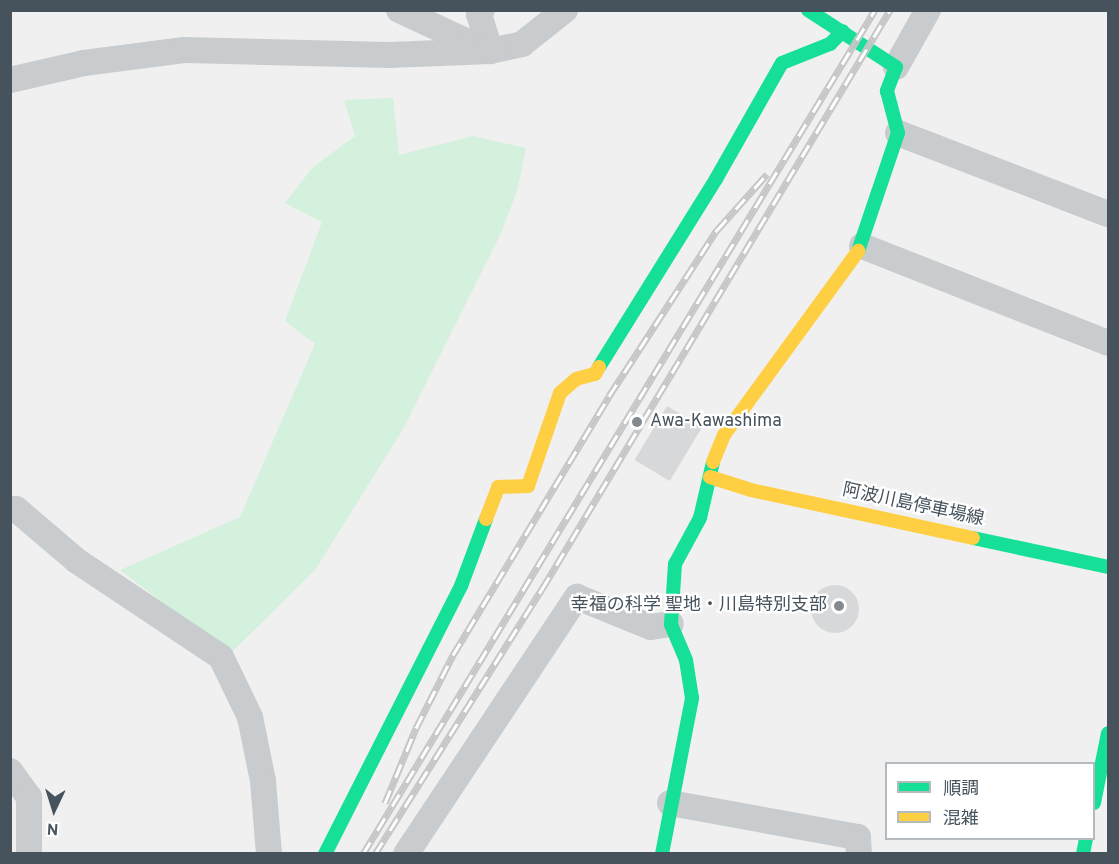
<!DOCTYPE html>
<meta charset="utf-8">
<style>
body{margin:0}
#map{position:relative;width:1119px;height:864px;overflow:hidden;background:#f0f0f0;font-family:Overpass,"Noto Sans JP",sans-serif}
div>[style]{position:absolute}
.green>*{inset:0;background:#d3f1dd}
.building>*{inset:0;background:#d7d8da;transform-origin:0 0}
.round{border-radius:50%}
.street>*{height:26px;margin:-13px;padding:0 13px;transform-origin:13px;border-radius:13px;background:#c9ccce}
.fast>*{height:14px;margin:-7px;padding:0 7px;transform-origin:7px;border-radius:7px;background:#16e098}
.slow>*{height:14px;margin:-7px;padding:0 7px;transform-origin:7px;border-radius:7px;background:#ffcf43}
.rail>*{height:7px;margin-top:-3.5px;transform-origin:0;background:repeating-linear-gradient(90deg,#fff 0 14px,#c5c6c8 0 28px);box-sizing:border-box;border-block:2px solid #c5c6c8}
.dots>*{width:16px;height:16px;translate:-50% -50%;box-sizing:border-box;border:3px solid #fff;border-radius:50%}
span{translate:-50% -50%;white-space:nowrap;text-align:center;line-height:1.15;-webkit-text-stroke:4.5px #fff;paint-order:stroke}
.poi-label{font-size:18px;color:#46535d}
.left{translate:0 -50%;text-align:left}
.right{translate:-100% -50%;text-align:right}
.street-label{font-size:18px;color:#46535d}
.frame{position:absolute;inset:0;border:12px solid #46535d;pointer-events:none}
.legend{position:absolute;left:885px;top:762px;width:210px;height:78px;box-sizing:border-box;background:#fff;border:2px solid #b5babe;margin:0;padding:8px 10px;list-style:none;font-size:18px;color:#46535d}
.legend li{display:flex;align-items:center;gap:12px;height:30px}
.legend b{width:30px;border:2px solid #b5babe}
.north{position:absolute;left:24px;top:780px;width:60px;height:60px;-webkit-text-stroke:4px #fff;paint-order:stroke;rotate:184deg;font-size:16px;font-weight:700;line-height:24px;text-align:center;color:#46535d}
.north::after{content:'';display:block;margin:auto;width:21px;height:27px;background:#46535d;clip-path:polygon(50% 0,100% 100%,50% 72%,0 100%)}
</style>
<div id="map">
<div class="green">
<div style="clip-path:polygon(393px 98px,399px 155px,473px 136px,526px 148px,517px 191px,501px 233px,403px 429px,315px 570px,230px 654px,120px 570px,240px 517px,315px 344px,285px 321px,322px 222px,285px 203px,312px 168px,355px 136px,344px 100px)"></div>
</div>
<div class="building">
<div style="left:667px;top:406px;width:41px;height:63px;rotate:31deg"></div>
<div class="round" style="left:811px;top:585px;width:48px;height:48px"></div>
</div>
<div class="street">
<div style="left:399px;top:10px;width:90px;rotate:24.9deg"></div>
<div style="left:482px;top:10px;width:5px;rotate:127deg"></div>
<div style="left:479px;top:14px;width:39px;rotate:73deg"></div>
<div style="left:896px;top:67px;width:65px;rotate:-60.7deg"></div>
<div style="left:10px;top:80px;width:76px;rotate:-12.9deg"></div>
<div style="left:84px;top:63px;width:101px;rotate:-7.4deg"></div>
<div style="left:184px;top:50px;width:206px;rotate:1.4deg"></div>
<div style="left:390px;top:55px;width:100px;rotate:-2.3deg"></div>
<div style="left:490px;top:51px;width:33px;rotate:-12deg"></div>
<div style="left:522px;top:44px;width:55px;rotate:-38.3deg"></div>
<div style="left:898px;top:133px;width:225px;rotate:21.1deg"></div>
<div style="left:862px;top:246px;width:264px;rotate:21.5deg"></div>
<div style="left:10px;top:510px;width:6px;rotate:-9deg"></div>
<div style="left:16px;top:509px;width:80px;rotate:40.4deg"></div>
<div style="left:77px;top:561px;width:173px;rotate:33.7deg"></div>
<div style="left:221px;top:657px;width:67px;rotate:64.2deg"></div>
<div style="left:250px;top:717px;width:65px;rotate:78.5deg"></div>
<div style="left:263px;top:781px;width:73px;rotate:85.3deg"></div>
<div style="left:10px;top:771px;width:32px;rotate:54deg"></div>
<div style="left:29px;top:797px;width:57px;rotate:90deg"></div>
<div style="left:670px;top:803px;width:191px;rotate:10.3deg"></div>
<div style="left:858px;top:837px;width:17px;rotate:87deg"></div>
<div style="left:406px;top:854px;width:309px;rotate:-56.4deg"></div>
<div style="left:577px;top:597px;width:80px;rotate:22.1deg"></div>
<div style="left:651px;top:627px;width:20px;rotate:-9deg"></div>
</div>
<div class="fast">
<div style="left:808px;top:10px;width:105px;rotate:32.9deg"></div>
<div style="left:896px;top:67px;width:26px;rotate:111deg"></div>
<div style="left:887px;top:91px;width:43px;rotate:75.3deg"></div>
<div style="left:898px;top:133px;width:125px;rotate:108.7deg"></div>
<div style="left:599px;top:367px;width:221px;rotate:-58.1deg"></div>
<div style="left:716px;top:179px;width:133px;rotate:-60.4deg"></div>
<div style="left:782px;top:63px;width:52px;rotate:-21.6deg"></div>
<div style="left:830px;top:44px;width:18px;rotate:-45deg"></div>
<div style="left:973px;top:538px;width:138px;rotate:12.1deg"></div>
<div style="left:1094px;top:803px;width:71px;rotate:-78.7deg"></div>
<div style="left:325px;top:854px;width:301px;rotate:-63.1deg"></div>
<div style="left:461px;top:586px;width:72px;rotate:-69.5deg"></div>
<div style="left:662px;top:854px;width:159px;rotate:-79.1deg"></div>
<div style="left:692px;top:698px;width:38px;rotate:-99deg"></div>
<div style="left:686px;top:660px;width:39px;rotate:-113deg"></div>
<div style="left:671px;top:624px;width:60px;rotate:-86.2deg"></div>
<div style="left:675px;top:564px;width:52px;rotate:-61.5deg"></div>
<div style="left:700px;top:518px;width:57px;rotate:-76.9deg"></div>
<div style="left:1083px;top:854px;width:16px;rotate:-79deg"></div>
</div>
<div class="slow">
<div style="left:713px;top:462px;width:29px;rotate:-68deg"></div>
<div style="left:724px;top:435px;width:228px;rotate:-53.9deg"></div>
<div style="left:710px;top:477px;width:43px;rotate:17.6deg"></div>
<div style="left:751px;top:490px;width:227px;rotate:12.2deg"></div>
<div style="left:486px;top:519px;width:34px;rotate:-69deg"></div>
<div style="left:498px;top:487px;width:30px;rotate:-2deg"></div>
<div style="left:528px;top:486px;width:98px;rotate:-71deg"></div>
<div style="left:560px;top:393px;width:21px;rotate:-41deg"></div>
<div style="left:576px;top:379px;width:20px;rotate:-15deg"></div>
<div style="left:595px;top:374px;width:8px;rotate:-60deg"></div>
</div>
<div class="rail">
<div style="left:385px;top:803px;width:81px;rotate:-67.5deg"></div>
<div style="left:416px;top:728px;width:82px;rotate:-63.1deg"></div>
<div style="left:453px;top:655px;width:302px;rotate:-58.9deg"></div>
<div style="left:609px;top:396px;width:198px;rotate:-57deg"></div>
<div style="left:717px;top:230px;width:75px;rotate:-48.2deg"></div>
<div style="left:363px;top:854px;width:987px;rotate:-58.76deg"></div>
<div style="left:375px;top:854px;width:313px;rotate:-57.8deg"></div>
<div style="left:542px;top:589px;width:676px;rotate:-58.99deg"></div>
</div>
<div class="dots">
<div style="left:637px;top:422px;background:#828a90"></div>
<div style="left:839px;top:606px;background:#828a90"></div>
</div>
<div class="poi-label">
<span class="left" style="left:650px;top:422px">Awa-Kawashima</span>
<span class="right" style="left:827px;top:606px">幸福の科学 聖地・川島特別支部</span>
</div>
<div class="street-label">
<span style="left:913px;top:506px;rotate:12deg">阿波川島停車場線</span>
</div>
<div class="frame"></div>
<ul class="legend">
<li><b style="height:8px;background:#16e098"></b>順調</li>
<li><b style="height:8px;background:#ffcf43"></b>混雑</li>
</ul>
<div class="north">N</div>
</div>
